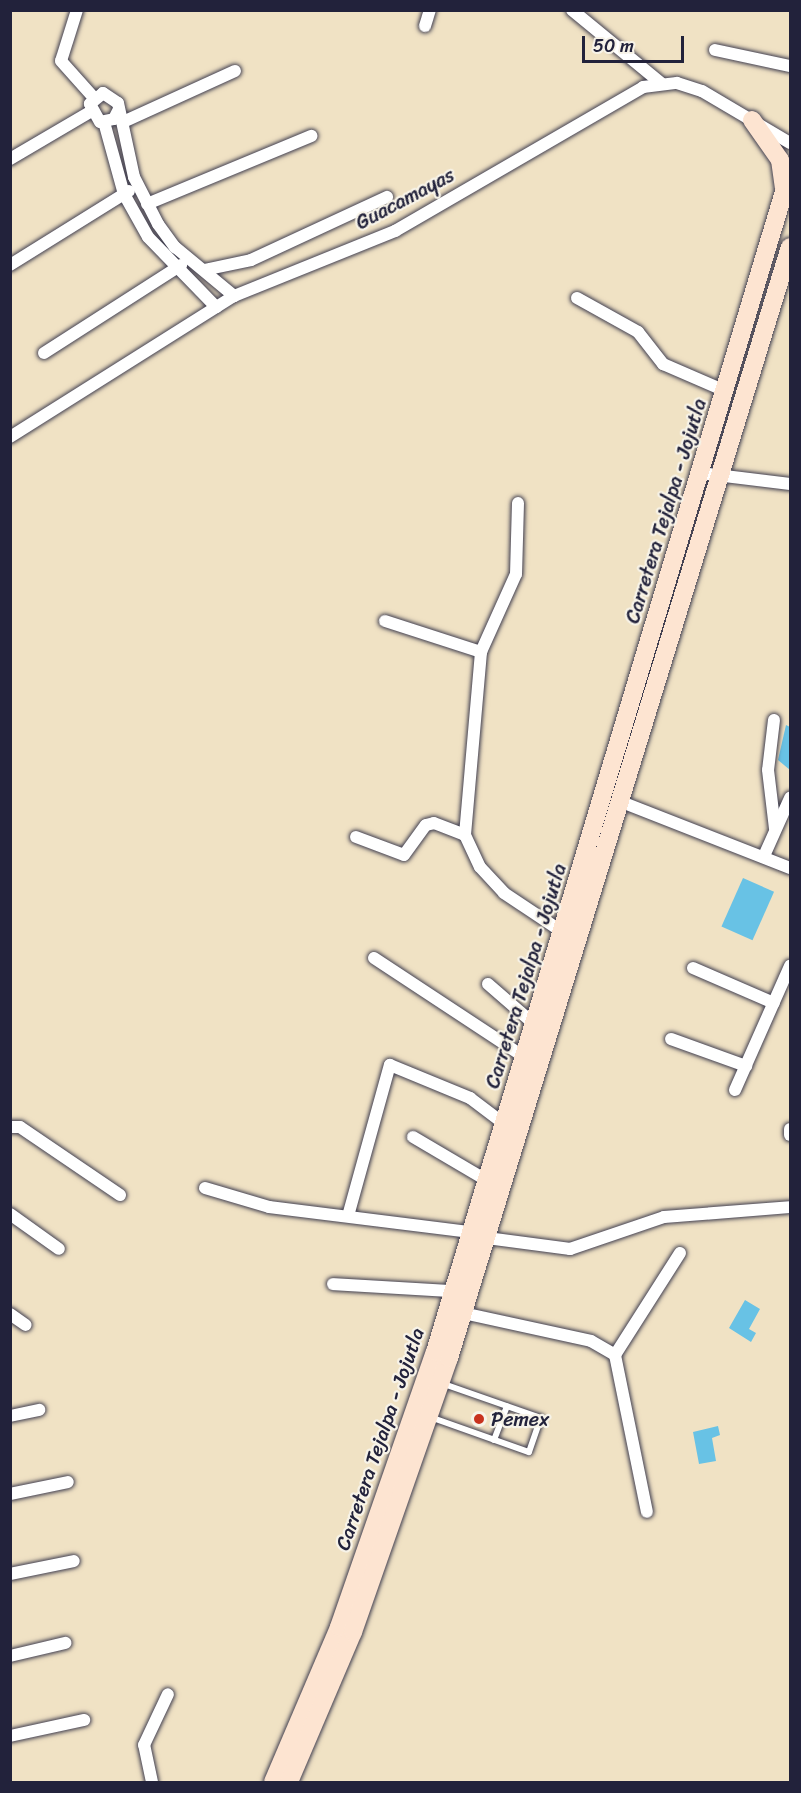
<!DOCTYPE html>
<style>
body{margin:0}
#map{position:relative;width:801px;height:1793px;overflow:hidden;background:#f0e2c4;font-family:Sriracha,sans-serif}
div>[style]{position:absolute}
.water>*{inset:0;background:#68c2e5;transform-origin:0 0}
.roads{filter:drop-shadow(0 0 2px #413f50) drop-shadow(0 0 2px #413f50)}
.service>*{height:6px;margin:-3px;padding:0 3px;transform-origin:3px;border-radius:3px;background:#fff}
.minor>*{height:12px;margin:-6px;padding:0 6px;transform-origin:6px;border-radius:6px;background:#fff}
.secondary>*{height:18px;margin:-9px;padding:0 9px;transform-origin:9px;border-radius:9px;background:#fde4d1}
.dots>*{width:16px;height:16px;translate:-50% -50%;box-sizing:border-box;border:3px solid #f7f3e8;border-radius:50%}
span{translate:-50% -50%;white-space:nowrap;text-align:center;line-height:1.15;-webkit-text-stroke:4.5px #f7f3e8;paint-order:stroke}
.street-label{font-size:20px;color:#22223b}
.poi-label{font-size:20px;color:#22223b}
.left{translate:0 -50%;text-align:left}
.frame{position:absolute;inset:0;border:12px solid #22223b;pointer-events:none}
.scale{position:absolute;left:582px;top:36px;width:102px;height:27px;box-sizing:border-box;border:3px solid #22223b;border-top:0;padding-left:8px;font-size:18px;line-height:21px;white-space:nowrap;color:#22223b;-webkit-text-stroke:4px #f7f3e8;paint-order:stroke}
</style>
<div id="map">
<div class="water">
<div style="clip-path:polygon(786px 725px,790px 727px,790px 770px,778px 760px)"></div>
<div style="left:743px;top:878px;width:34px;height:53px;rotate:24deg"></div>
<div style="clip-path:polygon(745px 1300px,760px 1309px,749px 1329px,756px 1333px,751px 1342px,729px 1328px)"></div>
<div style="clip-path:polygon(718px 1426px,720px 1435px,712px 1438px,716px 1461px,699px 1464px,693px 1432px)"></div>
</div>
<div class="roads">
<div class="service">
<div style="left:430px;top:1417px;width:105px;rotate:19.5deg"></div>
<div style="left:529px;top:1452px;width:36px;rotate:-71deg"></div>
<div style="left:541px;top:1418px;width:103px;rotate:-160.7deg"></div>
<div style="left:494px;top:1440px;width:36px;rotate:-69deg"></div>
</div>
<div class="minor">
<div style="left:77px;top:10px;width:53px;rotate:107.4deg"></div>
<div style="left:61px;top:61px;width:50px;rotate:48.3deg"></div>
<div style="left:572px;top:10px;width:115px;rotate:39.4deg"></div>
<div style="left:425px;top:26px;width:17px;rotate:-73deg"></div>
<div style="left:715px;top:50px;width:77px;rotate:12deg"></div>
<div style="left:118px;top:111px;width:9px;rotate:117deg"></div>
<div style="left:114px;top:119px;width:14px;rotate:168deg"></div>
<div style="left:100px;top:122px;width:21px;rotate:-119deg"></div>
<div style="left:90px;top:104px;width:17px;rotate:-40deg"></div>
<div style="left:103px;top:93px;width:18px;rotate:34deg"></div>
<div style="left:118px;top:103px;width:76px;rotate:77.8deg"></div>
<div style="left:134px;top:177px;width:53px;rotate:62.9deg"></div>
<div style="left:158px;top:224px;width:29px;rotate:54deg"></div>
<div style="left:175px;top:247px;width:77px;rotate:39.7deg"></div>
<div style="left:104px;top:122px;width:75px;rotate:74.5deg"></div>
<div style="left:124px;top:194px;width:49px;rotate:60.8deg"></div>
<div style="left:148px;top:237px;width:98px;rotate:45.8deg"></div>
<div style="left:123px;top:122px;width:123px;rotate:-24.5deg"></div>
<div style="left:10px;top:159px;width:93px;rotate:-30.4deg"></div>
<div style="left:147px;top:204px;width:178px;rotate:-22.5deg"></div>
<div style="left:10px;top:265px;width:140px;rotate:-31.9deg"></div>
<div style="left:204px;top:270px;width:48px;rotate:-12deg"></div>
<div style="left:251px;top:260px;width:150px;rotate:-24.9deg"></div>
<div style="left:577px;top:298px;width:70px;rotate:29.1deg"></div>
<div style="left:638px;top:332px;width:41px;rotate:52deg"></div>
<div style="left:663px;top:364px;width:68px;rotate:23.5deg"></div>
<div style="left:44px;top:353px;width:163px;rotate:-32.7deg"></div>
<div style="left:10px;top:437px;width:265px;rotate:-32.2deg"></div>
<div style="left:234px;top:296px;width:174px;rotate:-22deg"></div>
<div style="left:395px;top:231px;width:287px;rotate:-30.1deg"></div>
<div style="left:643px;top:87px;width:34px;rotate:-7deg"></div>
<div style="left:677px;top:83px;width:26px;rotate:18deg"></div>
<div style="left:702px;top:91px;width:102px;rotate:30.6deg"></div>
<div style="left:700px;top:473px;width:91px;rotate:7deg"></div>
<div style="left:518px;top:503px;width:71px;rotate:91.6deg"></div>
<div style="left:516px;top:574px;width:85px;rotate:114.2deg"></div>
<div style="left:481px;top:652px;width:184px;rotate:95deg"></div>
<div style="left:465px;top:835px;width:35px;rotate:65deg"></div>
<div style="left:480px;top:867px;width:35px;rotate:47deg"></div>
<div style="left:504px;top:893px;width:72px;rotate:33.7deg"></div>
<div style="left:385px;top:621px;width:101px;rotate:17.9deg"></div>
<div style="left:774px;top:720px;width:50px;rotate:96.8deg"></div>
<div style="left:768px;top:770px;width:59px;rotate:83.2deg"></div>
<div style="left:619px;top:801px;width:184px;rotate:21.4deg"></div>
<div style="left:356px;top:837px;width:51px;rotate:20.6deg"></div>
<div style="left:404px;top:855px;width:37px;rotate:-54deg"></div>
<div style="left:426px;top:825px;width:8px;rotate:-14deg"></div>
<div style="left:434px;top:823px;width:33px;rotate:21deg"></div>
<div style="left:764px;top:856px;width:64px;rotate:-65.9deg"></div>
<div style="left:374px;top:958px;width:180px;rotate:33.4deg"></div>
<div style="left:693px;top:968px;width:88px;rotate:23.4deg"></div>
<div style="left:488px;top:984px;width:61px;rotate:41deg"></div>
<div style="left:671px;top:1039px;width:80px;rotate:19.8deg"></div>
<div style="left:735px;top:1090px;width:136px;rotate:-66.1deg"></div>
<div style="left:10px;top:1127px;width:10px"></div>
<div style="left:20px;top:1127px;width:121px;rotate:34.2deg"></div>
<div style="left:790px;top:1129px;width:6px;rotate:90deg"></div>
<div style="left:413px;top:1137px;width:85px;rotate:30.5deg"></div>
<div style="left:205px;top:1188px;width:67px;rotate:16.5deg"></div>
<div style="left:269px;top:1207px;width:203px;rotate:7.1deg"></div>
<div style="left:10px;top:1214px;width:60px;rotate:35.5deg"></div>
<div style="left:348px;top:1216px;width:157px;rotate:-74.5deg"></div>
<div style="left:390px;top:1065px;width:87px;rotate:22.4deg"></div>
<div style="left:470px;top:1098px;width:41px;rotate:37.1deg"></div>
<div style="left:487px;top:1238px;width:84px;rotate:7.5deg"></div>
<div style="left:570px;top:1249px;width:99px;rotate:-18.8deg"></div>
<div style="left:664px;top:1217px;width:126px;rotate:-4.5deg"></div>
<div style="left:333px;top:1284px;width:119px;rotate:3.4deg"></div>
<div style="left:463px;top:1313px;width:131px;rotate:12.3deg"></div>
<div style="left:591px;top:1341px;width:28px;rotate:30deg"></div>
<div style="left:615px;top:1355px;width:121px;rotate:-57.5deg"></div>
<div style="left:10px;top:1314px;width:19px;rotate:35deg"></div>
<div style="left:615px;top:1355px;width:160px;rotate:78.5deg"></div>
<div style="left:10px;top:1416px;width:30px;rotate:-12deg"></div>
<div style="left:10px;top:1494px;width:59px;rotate:-11.7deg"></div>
<div style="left:10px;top:1574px;width:65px;rotate:-11.5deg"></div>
<div style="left:10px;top:1656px;width:57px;rotate:-13.3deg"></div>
<div style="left:10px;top:1736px;width:76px;rotate:-12.2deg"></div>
<div style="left:152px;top:1782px;width:38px;rotate:-102deg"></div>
<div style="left:144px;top:1745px;width:56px;rotate:-64.8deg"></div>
</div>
<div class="secondary">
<div style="left:752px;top:120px;width:49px;rotate:55deg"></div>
<div style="left:780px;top:160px;width:27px;rotate:82deg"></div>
<div style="left:273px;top:1782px;width:168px;rotate:-66.9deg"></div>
<div style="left:339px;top:1627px;width:291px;rotate:-70.8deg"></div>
<div style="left:435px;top:1352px;width:1232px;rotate:-73.26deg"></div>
<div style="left:289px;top:1782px;width:163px;rotate:-66.9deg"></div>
<div style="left:353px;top:1632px;width:290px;rotate:-70.7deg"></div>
<div style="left:449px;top:1358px;width:1162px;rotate:-72.94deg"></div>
</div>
</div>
<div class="dots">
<div style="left:479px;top:1419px;background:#c8321e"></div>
</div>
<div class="street-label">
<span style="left:405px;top:199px;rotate:-28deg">Guacamayas</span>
<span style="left:666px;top:511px;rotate:-73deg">Carretera Tejalpa - Jojutla</span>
<span style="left:526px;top:976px;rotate:-73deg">Carretera Tejalpa - Jojutla</span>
<span style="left:380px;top:1439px;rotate:-71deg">Carretera Tejalpa - Jojutla</span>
</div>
<div class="poi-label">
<span class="left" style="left:491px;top:1419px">Pemex</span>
</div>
<div class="frame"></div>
<div class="scale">50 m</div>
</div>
